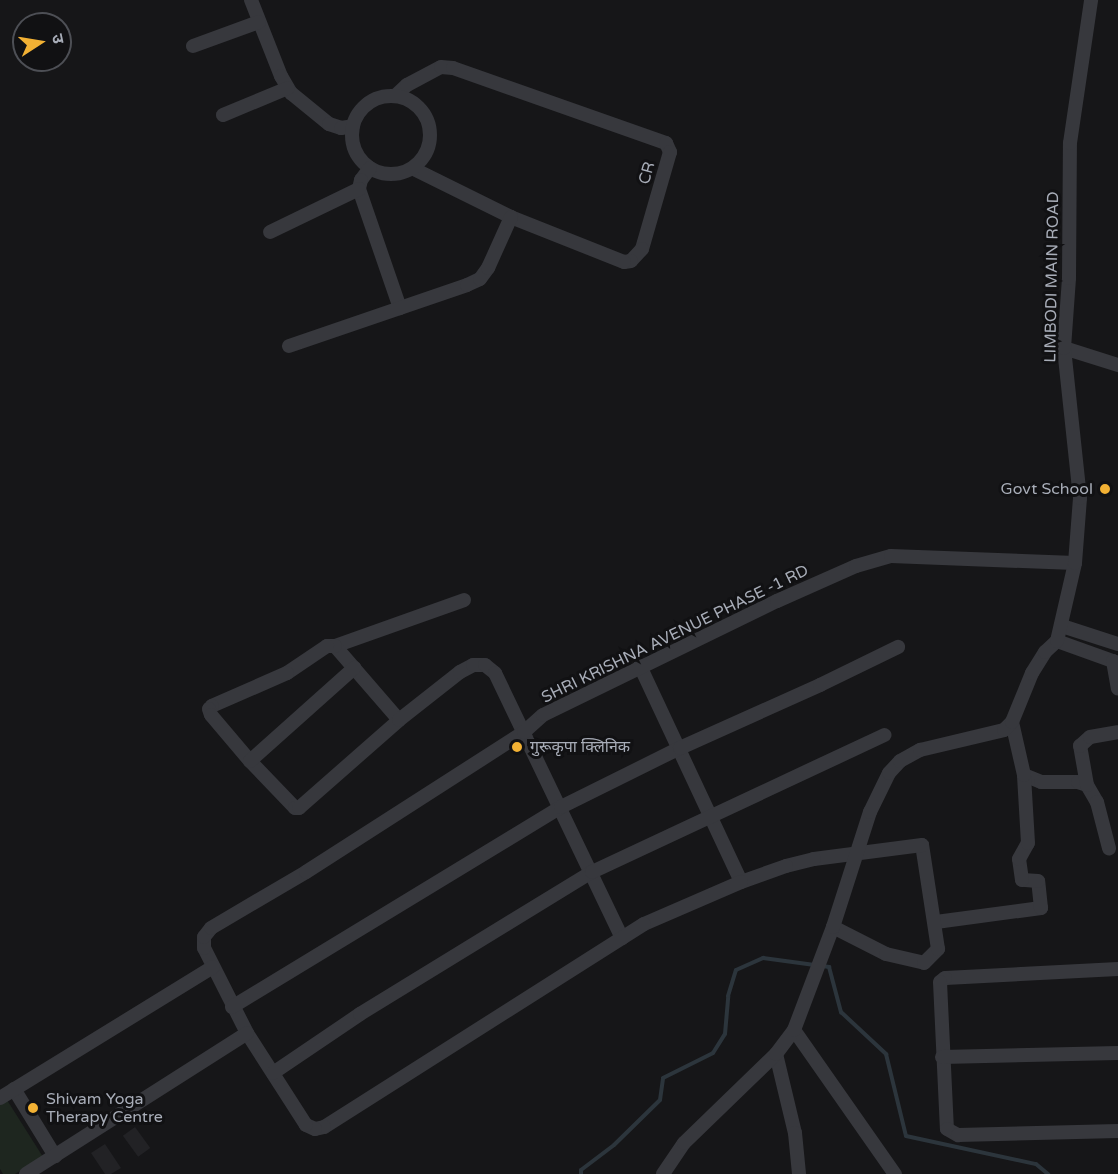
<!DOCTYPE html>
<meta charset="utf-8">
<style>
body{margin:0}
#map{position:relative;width:1118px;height:1174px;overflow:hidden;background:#161618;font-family:"Varela Round","Noto Sans Devanagari",sans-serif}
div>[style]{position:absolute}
.built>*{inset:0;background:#222225;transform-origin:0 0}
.green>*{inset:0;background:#1e261f}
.stream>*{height:4px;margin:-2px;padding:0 2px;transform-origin:2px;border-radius:2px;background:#2c353c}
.minor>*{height:14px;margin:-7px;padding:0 7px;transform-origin:7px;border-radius:7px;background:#37383d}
.minor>.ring{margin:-7px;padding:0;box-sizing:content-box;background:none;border:14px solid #37383d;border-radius:50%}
.dots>*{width:16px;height:16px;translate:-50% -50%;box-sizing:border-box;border:3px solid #111113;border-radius:50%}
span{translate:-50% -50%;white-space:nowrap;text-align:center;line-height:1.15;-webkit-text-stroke:6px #111113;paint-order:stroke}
.street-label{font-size:16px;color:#a8adb8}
.poi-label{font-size:16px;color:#a8adb8}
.right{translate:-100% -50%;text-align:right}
.left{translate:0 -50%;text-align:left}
.north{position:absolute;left:12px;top:12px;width:60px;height:60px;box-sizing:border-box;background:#111113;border:2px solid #4d4f55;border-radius:50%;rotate:78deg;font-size:16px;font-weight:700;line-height:24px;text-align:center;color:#a8adb8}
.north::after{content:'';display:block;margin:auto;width:21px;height:27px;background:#f2b134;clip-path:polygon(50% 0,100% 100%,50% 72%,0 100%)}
</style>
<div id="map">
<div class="built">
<div style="left:135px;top:1127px;width:26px;height:15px;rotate:54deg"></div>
<div style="clip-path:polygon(105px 1144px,121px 1168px,111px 1174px,105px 1174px,91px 1153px)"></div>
</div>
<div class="green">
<div style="clip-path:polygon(7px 1100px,43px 1157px,15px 1174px,3px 1174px,0 1169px,0 1104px)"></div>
</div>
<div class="stream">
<div style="left:581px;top:1174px;width:4px;rotate:-90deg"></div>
<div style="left:581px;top:1170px;width:41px;rotate:-37.1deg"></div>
<div style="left:614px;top:1145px;width:64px;rotate:-44.4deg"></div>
<div style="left:660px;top:1100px;width:22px;rotate:-82deg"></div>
<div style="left:663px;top:1078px;width:56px;rotate:-26.6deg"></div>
<div style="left:713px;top:1053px;width:22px;rotate:-58deg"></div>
<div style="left:725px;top:1034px;width:38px;rotate:-85deg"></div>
<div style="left:728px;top:996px;width:27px;rotate:-73deg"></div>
<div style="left:736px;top:970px;width:30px;rotate:-24deg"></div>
<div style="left:763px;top:958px;width:67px;rotate:7.8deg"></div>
<div style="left:829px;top:967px;width:47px;rotate:75.1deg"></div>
<div style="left:841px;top:1012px;width:62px;rotate:43deg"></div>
<div style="left:886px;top:1054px;width:84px;rotate:76.3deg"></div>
<div style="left:906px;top:1136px;width:133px;rotate:12.2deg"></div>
<div style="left:1036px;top:1164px;width:16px;rotate:40deg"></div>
</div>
<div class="minor">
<div style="left:251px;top:0;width:82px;rotate:68.5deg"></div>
<div style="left:281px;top:76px;width:20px;rotate:60deg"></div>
<div style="left:291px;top:93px;width:49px;rotate:39.2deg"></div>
<div style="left:329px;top:124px;width:13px;rotate:18deg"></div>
<div style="left:341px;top:128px;width:12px;rotate:-9deg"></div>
<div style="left:193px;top:46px;width:70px;rotate:-20deg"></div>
<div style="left:395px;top:96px;width:16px;rotate:-43deg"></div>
<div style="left:407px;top:85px;width:38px;rotate:-28deg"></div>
<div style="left:441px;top:67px;width:12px;rotate:5deg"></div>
<div style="left:453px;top:68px;width:226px;rotate:19.4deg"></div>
<div style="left:666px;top:143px;width:10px;rotate:66deg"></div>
<div style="left:670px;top:152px;width:101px;rotate:106.1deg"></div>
<div style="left:642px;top:249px;width:16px;rotate:133deg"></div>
<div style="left:631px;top:261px;width:7px;rotate:172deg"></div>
<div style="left:624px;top:262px;width:122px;rotate:-158.3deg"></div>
<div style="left:511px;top:217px;width:110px;rotate:-153.7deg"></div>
<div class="ring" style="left:352px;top:96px;width:64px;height:64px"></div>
<div style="left:223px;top:115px;width:70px;rotate:-22.6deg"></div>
<div style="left:370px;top:168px;width:15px;rotate:127deg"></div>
<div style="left:361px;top:180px;width:9px;rotate:103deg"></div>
<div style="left:359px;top:189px;width:126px;rotate:71deg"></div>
<div style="left:270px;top:232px;width:99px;rotate:-25.8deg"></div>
<div style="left:289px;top:346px;width:188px;rotate:-18.9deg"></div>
<div style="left:467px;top:285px;width:14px;rotate:-25deg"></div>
<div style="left:480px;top:279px;width:14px;rotate:-54deg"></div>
<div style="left:488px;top:268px;width:56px;rotate:-65.7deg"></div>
<div style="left:1064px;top:348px;width:57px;rotate:17.5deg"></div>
<div style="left:1062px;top:626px;width:59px;rotate:17.8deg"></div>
<div style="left:1057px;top:641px;width:65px;rotate:19.8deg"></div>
<div style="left:335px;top:646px;width:137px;rotate:-19.6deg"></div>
<div style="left:1113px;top:661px;width:28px;rotate:80deg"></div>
<div style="left:640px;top:666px;width:238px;rotate:64.9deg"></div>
<div style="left:399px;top:720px;width:98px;rotate:-130.9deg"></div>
<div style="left:335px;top:646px;width:8px;rotate:180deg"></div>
<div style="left:327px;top:646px;width:48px;rotate:146deg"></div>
<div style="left:287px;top:673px;width:82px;rotate:156.3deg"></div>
<div style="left:212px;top:706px;width:4px;rotate:135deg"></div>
<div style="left:209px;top:709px;width:6px;rotate:72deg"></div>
<div style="left:211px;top:715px;width:60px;rotate:49.7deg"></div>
<div style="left:250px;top:761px;width:65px;rotate:46.2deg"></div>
<div style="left:295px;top:808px;width:4px"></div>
<div style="left:299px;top:808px;width:133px;rotate:-41.3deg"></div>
<div style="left:399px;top:720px;width:78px;rotate:-38.2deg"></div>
<div style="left:460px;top:672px;width:15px;rotate:-28deg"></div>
<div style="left:473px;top:665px;width:12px"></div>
<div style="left:485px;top:665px;width:13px;rotate:39deg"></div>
<div style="left:495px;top:673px;width:294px;rotate:64.4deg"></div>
<div style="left:250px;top:761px;width:140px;rotate:-41.8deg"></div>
<div style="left:1024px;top:775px;width:18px;rotate:22deg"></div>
<div style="left:1041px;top:782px;width:37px"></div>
<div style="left:1078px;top:782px;width:9px;rotate:18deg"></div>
<div style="left:1087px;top:785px;width:20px;rotate:60deg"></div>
<div style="left:1097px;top:802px;width:48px;rotate:75.4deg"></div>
<div style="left:1087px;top:785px;width:40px;rotate:-100deg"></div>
<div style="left:1080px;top:746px;width:13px;rotate:-42deg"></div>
<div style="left:1090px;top:737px;width:28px;rotate:-10deg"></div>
<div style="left:936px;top:922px;width:106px;rotate:-7.6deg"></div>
<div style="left:1041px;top:908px;width:27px;rotate:-96deg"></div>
<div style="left:1038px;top:881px;width:16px;rotate:-176deg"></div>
<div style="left:1022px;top:880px;width:21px;rotate:-98deg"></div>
<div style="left:1019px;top:859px;width:18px;rotate:-61deg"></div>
<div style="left:1028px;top:843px;width:68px;rotate:-93.4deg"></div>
<div style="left:1024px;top:775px;width:54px;rotate:-102.8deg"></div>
<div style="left:833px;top:927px;width:59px;rotate:27deg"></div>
<div style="left:886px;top:954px;width:39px;rotate:13deg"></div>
<div style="left:924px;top:963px;width:20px;rotate:-45deg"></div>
<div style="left:938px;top:949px;width:105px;rotate:-98.7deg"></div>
<div style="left:922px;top:845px;width:109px;rotate:172.6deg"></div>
<div style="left:814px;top:859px;width:29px;rotate:166deg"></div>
<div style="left:786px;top:866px;width:48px;rotate:160.4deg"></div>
<div style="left:741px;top:882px;width:106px;rotate:156.6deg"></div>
<div style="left:644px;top:924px;width:379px;rotate:147.6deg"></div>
<div style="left:324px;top:1127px;width:9px;rotate:167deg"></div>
<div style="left:315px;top:1129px;width:10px;rotate:-156deg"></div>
<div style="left:306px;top:1125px;width:109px;rotate:-122.7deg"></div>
<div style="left:247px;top:1033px;width:95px;rotate:-116.8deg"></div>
<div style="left:204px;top:948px;width:11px;rotate:-90deg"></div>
<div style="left:204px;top:937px;width:11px;rotate:-52deg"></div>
<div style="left:211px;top:928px;width:110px;rotate:-30.5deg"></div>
<div style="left:306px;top:872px;width:259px;rotate:-32.7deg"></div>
<div style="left:524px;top:732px;width:25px;rotate:-42deg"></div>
<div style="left:543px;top:715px;width:260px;rotate:-26deg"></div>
<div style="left:777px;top:601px;width:86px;rotate:-23.9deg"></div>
<div style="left:856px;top:566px;width:36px;rotate:-16deg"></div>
<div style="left:891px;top:556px;width:184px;rotate:2.2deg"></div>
<div style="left:1118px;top:969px;width:173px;rotate:177deg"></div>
<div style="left:945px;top:978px;width:6px;rotate:141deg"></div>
<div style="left:940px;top:982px;width:147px;rotate:87.3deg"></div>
<div style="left:947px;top:1129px;width:13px;rotate:29deg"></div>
<div style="left:958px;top:1135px;width:160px;rotate:-1.4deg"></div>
<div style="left:232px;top:1007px;width:385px;rotate:-31.3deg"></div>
<div style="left:561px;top:807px;width:133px;rotate:-26.4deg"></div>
<div style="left:680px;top:748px;width:154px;rotate:-24.2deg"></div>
<div style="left:820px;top:685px;width:87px;rotate:-26deg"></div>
<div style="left:794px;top:1030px;width:176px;rotate:55deg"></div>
<div style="left:776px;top:1054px;width:81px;rotate:76.5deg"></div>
<div style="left:795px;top:1133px;width:41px;rotate:84.4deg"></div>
<div style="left:942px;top:1057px;width:176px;rotate:-1.3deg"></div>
<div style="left:273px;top:1073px;width:105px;rotate:-34.1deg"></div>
<div style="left:360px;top:1014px;width:272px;rotate:-31.5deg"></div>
<div style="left:592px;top:872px;width:323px;rotate:-25.1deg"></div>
<div style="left:14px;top:1089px;width:79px;rotate:58.5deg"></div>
<div style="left:0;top:1098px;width:250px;rotate:-31.6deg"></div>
<div style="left:26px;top:1174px;width:262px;rotate:-32.5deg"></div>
<div style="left:663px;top:1174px;width:37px;rotate:-56deg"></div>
<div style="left:684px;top:1143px;width:128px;rotate:-44.1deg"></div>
<div style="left:776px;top:1054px;width:30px;rotate:-53deg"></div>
<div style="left:794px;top:1030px;width:110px;rotate:-69.3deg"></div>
<div style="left:833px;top:927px;width:121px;rotate:-72.2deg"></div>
<div style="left:870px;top:812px;width:43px;rotate:-64deg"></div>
<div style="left:889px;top:773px;width:16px;rotate:-47deg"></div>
<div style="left:900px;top:761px;width:23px;rotate:-29deg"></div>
<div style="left:920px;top:750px;width:86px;rotate:-13.4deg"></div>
<div style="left:1004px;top:730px;width:11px;rotate:-45deg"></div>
<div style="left:1012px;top:722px;width:53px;rotate:-67.8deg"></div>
<div style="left:1032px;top:673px;width:25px;rotate:-58deg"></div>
<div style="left:1045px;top:652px;width:16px;rotate:-43deg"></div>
<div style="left:1057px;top:641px;width:80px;rotate:-77deg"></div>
<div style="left:1075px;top:563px;width:65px;rotate:-85.6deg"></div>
<div style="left:1080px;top:498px;width:151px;rotate:-96.1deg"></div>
<div style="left:1064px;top:348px;width:70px;rotate:-85.9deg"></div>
<div style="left:1069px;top:278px;width:135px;rotate:-89.6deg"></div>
<div style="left:1070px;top:143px;width:145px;rotate:-81.6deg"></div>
</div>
<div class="dots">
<div style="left:1105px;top:489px;background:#f2b134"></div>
<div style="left:517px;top:747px;background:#f2b134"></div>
<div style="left:33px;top:1108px;background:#f2b134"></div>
</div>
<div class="street-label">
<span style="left:647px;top:173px;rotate:-74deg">CR</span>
<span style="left:1052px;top:277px;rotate:-89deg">LIMBODI MAIN ROAD</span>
<span style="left:675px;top:634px;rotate:-26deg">SHRI KRISHNA AVENUE PHASE -1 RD</span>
</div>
<div class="poi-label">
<span class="right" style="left:1093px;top:489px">Govt School</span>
<span class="left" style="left:530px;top:747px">गुरूकृपा क्लिनिक</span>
<span class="left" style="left:46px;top:1108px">Shivam Yoga<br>Therapy Centre</span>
</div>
<div class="north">उ</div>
</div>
